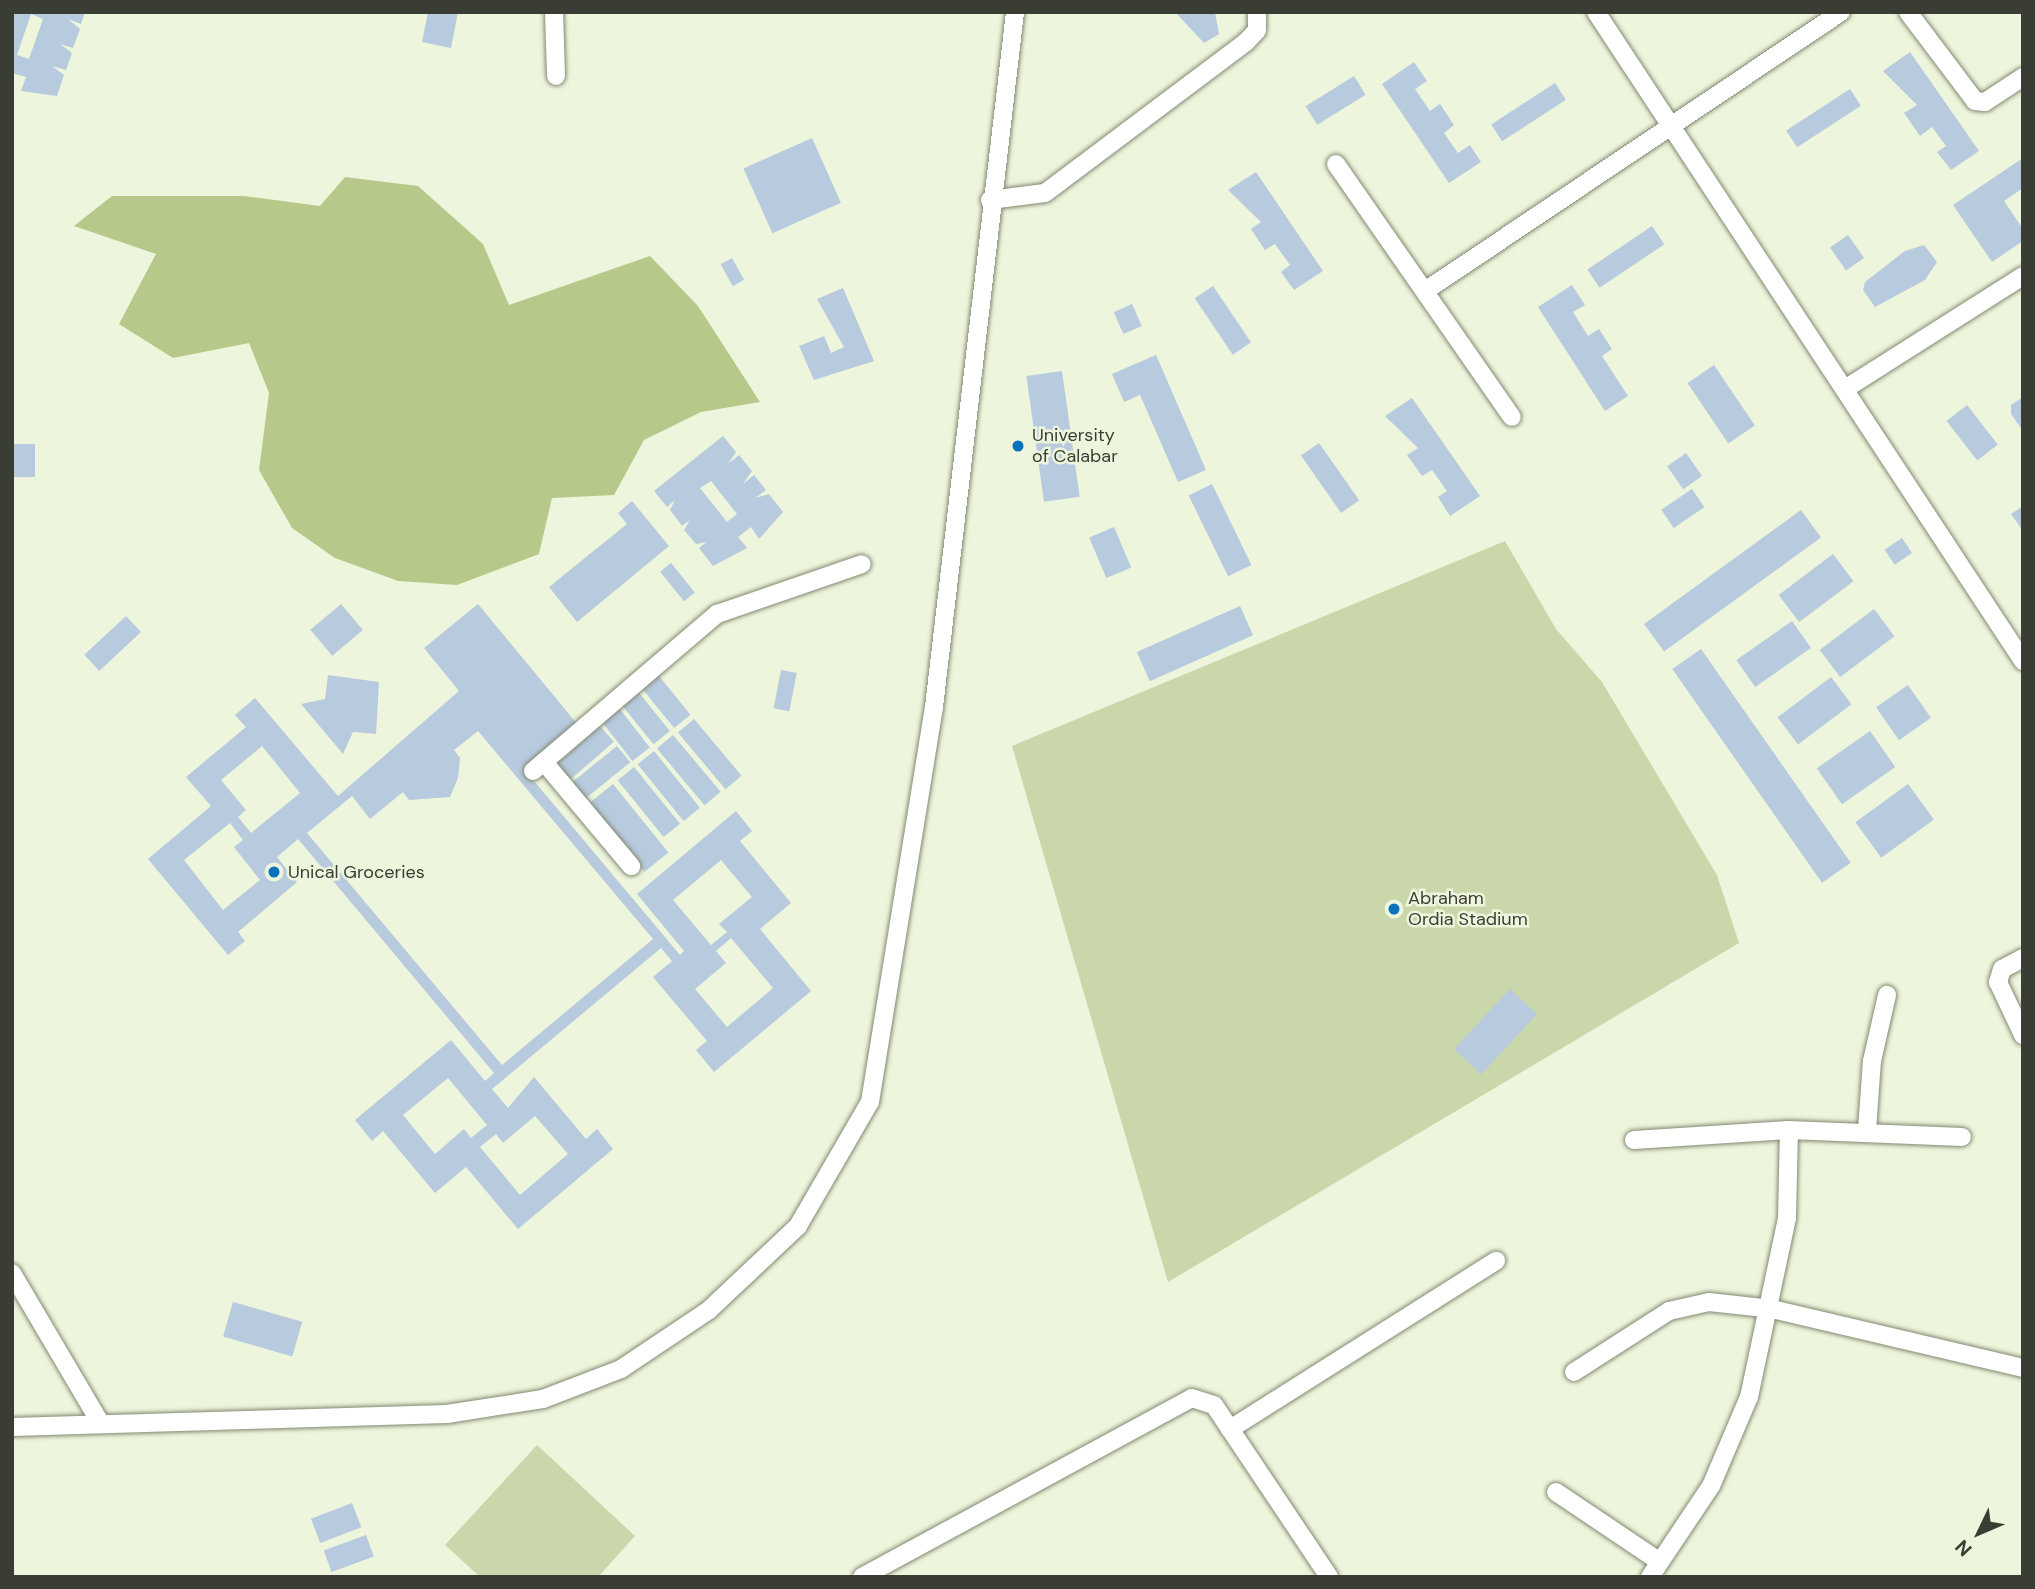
<!DOCTYPE html>
<style>
body{margin:0}
#map{position:relative;width:2035px;height:1589px;overflow:hidden;background:#edf5dc;font-family:"DM Sans",sans-serif}
div>[style]{position:absolute}
.green>*{inset:0;background:#cad7ab}
.forest>*{inset:0;background:#b7c98a}
.building>*{inset:0;background:#b7cade;transform-origin:0 0}
.roads{filter:drop-shadow(0 0 2px #838972) drop-shadow(0 0 2px #838972)}
.street>*{height:18px;margin:-9px;padding:0 9px;transform-origin:9px;border-radius:9px;background:#fff}
.dots>*{width:19px;height:19px;translate:-50% -50%;box-sizing:border-box;border:4px solid #edf5dc;border-radius:50%}
span{translate:-50% -50%;white-space:nowrap;text-align:center;line-height:1.15;-webkit-text-stroke:5px #edf5dc;paint-order:stroke}
.poi-label{font-size:18px;color:#3a3d33}
.left{translate:0 -50%;text-align:left}
.frame{position:absolute;inset:0;border:14px solid #3a3d33;pointer-events:none}
.north{position:absolute;left:1944px;top:1498px;width:70px;height:70px;-webkit-text-stroke:5px #edf5dc;paint-order:stroke;rotate:226deg;font-size:19px;font-weight:700;line-height:28px;text-align:center;color:#3a3d33}
.north::after{content:'';display:block;margin:auto;width:24px;height:32px;background:#3a3d33;clip-path:polygon(50% 0,100% 100%,50% 72%,0 100%)}
</style>
<div id="map">
<div class="green">
<div style="clip-path:polygon(1505px 541px,1556px 629px,1602px 682px,1717px 875px,1739px 943px,1168px 1282px,1012px 746px)"></div>
<div style="clip-path:polygon(537px 1445px,635px 1536px,598px 1577px,480px 1577px,445px 1545px)"></div>
</div>
<div class="forest">
<div style="clip-path:polygon(345px 177px,418px 186px,483px 244px,509px 305px,650px 256px,698px 306px,760px 402px,701px 412px,644px 440px,614px 495px,552px 498px,539px 554px,457px 585px,398px 581px,335px 558px,292px 528px,259px 470px,269px 393px,249px 343px,173px 358px,119px 324px,156px 254px,74px 226px,112px 196px,244px 196px,320px 206px)"></div>
</div>
<div class="building">
<div style="clip-path:polygon(evenodd,12px 12px,85px 12px,81px 24px,68px 19px,80px 29px,73px 48px,60px 44px,72px 53px,66px 70px,52px 66px,64px 75px,57px 96px,21px 91px,26px 77px,12px 73px,12px 12px,31px 14px,43px 19px,29px 59px,17px 55px,31px 14px)"></div>
<div style="clip-path:polygon(428px 12px,458px 12px,451px 48px,422px 42px)"></div>
<div style="clip-path:polygon(1175px 12px,1215px 12px,1219px 34px,1204px 43px)"></div>
<div style="clip-path:polygon(1910px 52px,1979px 151px,1951px 170px,1937px 152px,1946px 146px,1932px 127px,1920px 136px,1904px 113px,1917px 105px,1883px 71px)"></div>
<div style="clip-path:polygon(1414px 62px,1427px 81px,1415px 89px,1430px 111px,1440px 104px,1454px 125px,1444px 133px,1458px 153px,1470px 145px,1481px 162px,1449px 183px,1382px 84px)"></div>
<div style="left:1354px;top:76px;width:22px;height:57px;rotate:58deg"></div>
<div style="left:1555px;top:83px;width:20px;height:76px;rotate:57deg"></div>
<div style="left:1850px;top:89px;width:20px;height:76px;rotate:57deg"></div>
<div style="left:812px;top:138px;width:71px;height:75px;rotate:66deg"></div>
<div style="clip-path:polygon(2023px 158px,2023px 188px,2004px 201px,2023px 229px,2023px 241px,1992px 262px,1953px 205px)"></div>
<div style="clip-path:polygon(1256px 172px,1323px 271px,1294px 290px,1281px 272px,1290px 265px,1275px 244px,1265px 250px,1251px 229px,1261px 222px,1228px 190px)"></div>
<div style="left:1652px;top:226px;width:22px;height:78px;rotate:56deg"></div>
<div style="left:1848px;top:235px;width:28px;height:22px;rotate:55deg"></div>
<div style="clip-path:polygon(1924px 245px,1937px 262px,1925px 280px,1875px 307px,1863px 290px,1865px 282px,1905px 251px)"></div>
<div style="left:732px;top:258px;width:25px;height:13px;rotate:61deg"></div>
<div style="clip-path:polygon(1572px 285px,1585px 305px,1573px 312px,1588px 336px,1599px 329px,1612px 349px,1602px 356px,1628px 396px,1605px 411px,1538px 307px)"></div>
<div style="left:1213px;top:286px;width:68px;height:22px;rotate:56deg"></div>
<div style="clip-path:polygon(843px 288px,874px 361px,814px 380px,799px 346px,824px 336px,831px 353px,844px 347px,817px 299px)"></div>
<div style="left:1132px;top:304px;width:24px;height:20px;rotate:66deg"></div>
<div style="clip-path:polygon(1156px 355px,1206px 470px,1178px 482px,1140px 395px,1124px 402px,1112px 374px)"></div>
<div style="left:1714px;top:365px;width:73px;height:32px;rotate:56deg"></div>
<div style="left:1062px;top:371px;width:127px;height:36px;rotate:82deg"></div>
<div style="clip-path:polygon(2023px 397px,2023px 431px,2011px 414px,2011px 405px)"></div>
<div style="clip-path:polygon(1412px 398px,1480px 496px,1450px 516px,1438px 497px,1447px 491px,1432px 470px,1422px 476px,1407px 455px,1418px 448px,1385px 416px)"></div>
<div style="left:1967px;top:405px;width:50px;height:26px;rotate:52deg"></div>
<div style="clip-path:polygon(evenodd,723px 436px,736px 452px,728px 464px,739px 455px,752px 471px,743px 484px,754px 475px,766px 490px,755px 498px,769px 494px,783px 512px,759px 539px,751px 527px,738px 537px,747px 548px,713px 566px,699px 548px,707px 542px,696px 544px,684px 530px,690px 520px,682px 526px,670px 510px,675px 500px,667px 507px,654px 491px,723px 436px,711px 481px,737px 514px,727px 522px,700px 488px,711px 481px)"></div>
<div style="left:1319px;top:443px;width:70px;height:22px;rotate:55deg"></div>
<div style="left:12px;top:444px;width:23px;height:33px"></div>
<div style="left:1686px;top:453px;width:28px;height:23px;rotate:55deg"></div>
<div style="left:1212px;top:484px;width:90px;height:26px;rotate:64deg"></div>
<div style="left:1692px;top:489px;width:22px;height:37px;rotate:56deg"></div>
<div style="clip-path:polygon(632px 501px,669px 546px,577px 622px,549px 587px,627px 524px,618px 513px)"></div>
<div style="clip-path:polygon(2023px 506px,2023px 531px,2011px 514px)"></div>
<div style="left:1801px;top:510px;width:34px;height:194px;rotate:54deg"></div>
<div style="left:1114px;top:527px;width:44px;height:27px;rotate:67deg"></div>
<div style="left:1902px;top:538px;width:18px;height:21px;rotate:56deg"></div>
<div style="left:1833px;top:554px;width:34px;height:68px;rotate:53deg"></div>
<div style="left:671px;top:563px;width:38px;height:14px;rotate:51deg"></div>
<div style="left:341px;top:604px;width:34px;height:40px;rotate:50deg"></div>
<div style="clip-path:polygon(evenodd,478px 604px,578px 725px,524px 769px,680px 955px,684px 951px,637px 894px,736px 811px,752px 831px,740px 841px,791px 903px,760px 929px,811px 991px,714px 1072px,696px 1050px,707px 1041px,653px 977px,672px 961px,661px 948px,492px 1089px,508px 1108px,534px 1077px,586px 1139px,597px 1129px,613px 1149px,518px 1229px,466px 1167px,435px 1193px,383px 1131px,372px 1141px,355px 1120px,451px 1040px,485px 1081px,494px 1073px,298px 839px,277px 857px,297px 882px,238px 932px,245px 941px,228px 955px,148px 859px,211px 806px,186px 777px,246px 727px,235px 715px,255px 698px,338px 796px,459px 691px,424px 648px,478px 604px,478px 731px,653px 939px,502px 1065px,307px 833px,352px 796px,370px 819px,403px 792px,409px 800px,450px 797px,458px 778px,460px 758px,454px 750px,478px 731px,478px 604px,262px 746px,300px 793px,251px 833px,238px 817px,246px 810px,221px 780px,262px 746px,478px 604px,230px 823px,243px 840px,234px 847px,260px 880px,223px 910px,184px 860px,230px 823px,478px 604px,721px 860px,752px 897px,719px 924px,727px 932px,711px 945px,673px 900px,721px 860px,478px 604px,731px 938px,773px 988px,727px 1027px,695px 989px,726px 963px,716px 951px,731px 938px,478px 604px,448px 1078px,487px 1125px,471px 1138px,464px 1129px,435px 1154px,403px 1115px,448px 1078px,478px 604px,535px 1116px,568px 1154px,520px 1195px,480px 1147px,496px 1134px,503px 1143px,535px 1116px)"></div>
<div style="left:1240px;top:606px;width:32px;height:113px;rotate:66deg"></div>
<div style="left:1874px;top:609px;width:34px;height:68px;rotate:53deg"></div>
<div style="left:126px;top:616px;width:22px;height:57px;rotate:47deg"></div>
<div style="left:1792px;top:621px;width:33px;height:68px;rotate:55deg"></div>
<div style="left:1701px;top:649px;width:261px;height:35px;rotate:55deg"></div>
<div style="left:781px;top:670px;width:16px;height:39px;rotate:11deg"></div>
<div style="clip-path:polygon(328px 675px,379px 682px,376px 734px,353px 732px,343px 754px,301px 704px,325px 699px)"></div>
<div style="left:659px;top:676px;width:50px;height:21px;rotate:51deg"></div>
<div style="left:1831px;top:677px;width:34px;height:67px;rotate:53deg"></div>
<div style="left:1908px;top:685px;width:40px;height:39px;rotate:55deg"></div>
<div style="left:639px;top:693px;width:49px;height:21px;rotate:51deg"></div>
<div style="left:619px;top:708px;width:50px;height:22px;rotate:52deg"></div>
<div style="left:694px;top:719px;width:74px;height:21px;rotate:50deg"></div>
<div style="left:600px;top:726px;width:21px;height:61px;rotate:49deg"></div>
<div style="left:1870px;top:731px;width:44px;height:65px;rotate:55deg"></div>
<div style="left:673px;top:735px;width:74px;height:21px;rotate:50deg"></div>
<div style="left:617px;top:746px;width:21px;height:62px;rotate:51deg"></div>
<div style="left:654px;top:751px;width:73px;height:21px;rotate:51deg"></div>
<div style="left:634px;top:767px;width:73px;height:21px;rotate:51deg"></div>
<div style="left:613px;top:784px;width:88px;height:31px;rotate:51deg"></div>
<div style="left:1908px;top:784px;width:44px;height:65px;rotate:54deg"></div>
<div style="left:1510px;top:989px;width:37px;height:82px;rotate:43deg"></div>
<div style="left:233px;top:1302px;width:72px;height:36px;rotate:16deg"></div>
<div style="left:352px;top:1503px;width:26px;height:44px;rotate:69deg"></div>
<div style="left:366px;top:1535px;width:23px;height:45px;rotate:70deg"></div>
</div>
<div class="roads">
<div class="street">
<div style="left:554px;top:12px;width:64px;rotate:88.2deg"></div>
<div style="left:1596px;top:12px;width:777px;rotate:56.66deg"></div>
<div style="left:1908px;top:12px;width:111px;rotate:53deg"></div>
<div style="left:1975px;top:101px;width:10px;rotate:6deg"></div>
<div style="left:1985px;top:102px;width:45px;rotate:-33.3deg"></div>
<div style="left:1336px;top:164px;width:308px;rotate:55.2deg"></div>
<div style="left:990px;top:200px;width:55px;rotate:-7.3deg"></div>
<div style="left:1045px;top:193px;width:251px;rotate:-36.9deg"></div>
<div style="left:1246px;top:42px;width:16px;rotate:-47deg"></div>
<div style="left:1257px;top:30px;width:18px;rotate:-90deg"></div>
<div style="left:1425px;top:291px;width:501px;rotate:-33.85deg"></div>
<div style="left:1848px;top:387px;width:207px;rotate:-32.4deg"></div>
<div style="left:544px;top:762px;width:136px;rotate:50.1deg"></div>
<div style="left:533px;top:771px;width:242px;rotate:-40.5deg"></div>
<div style="left:717px;top:614px;width:153px;rotate:-19deg"></div>
<div style="left:2023px;top:958px;width:24px;rotate:152deg"></div>
<div style="left:2002px;top:969px;width:14px;rotate:107deg"></div>
<div style="left:1998px;top:982px;width:59px;rotate:64.7deg"></div>
<div style="left:1867px;top:1130px;width:69px;rotate:-85.9deg"></div>
<div style="left:1872px;top:1061px;width:68px;rotate:-77.2deg"></div>
<div style="left:1634px;top:1140px;width:155px;rotate:-3.7deg"></div>
<div style="left:1789px;top:1130px;width:173px;rotate:2.3deg"></div>
<div style="left:12px;top:1273px;width:175px;rotate:59.5deg"></div>
<div style="left:1574px;top:1372px;width:113px;rotate:-32.7deg"></div>
<div style="left:1669px;top:1311px;width:41px;rotate:-12.7deg"></div>
<div style="left:1709px;top:1302px;width:63px;rotate:6.3deg"></div>
<div style="left:1772px;top:1309px;width:258px;rotate:13.2deg"></div>
<div style="left:12px;top:1427px;width:435px;rotate:-1.7deg"></div>
<div style="left:447px;top:1414px;width:97px;rotate:-8.9deg"></div>
<div style="left:543px;top:1399px;width:84px;rotate:-21deg"></div>
<div style="left:621px;top:1369px;width:106px;rotate:-33.8deg"></div>
<div style="left:709px;top:1310px;width:122px;rotate:-43.3deg"></div>
<div style="left:798px;top:1226px;width:143px;rotate:-59.9deg"></div>
<div style="left:870px;top:1102px;width:400px;rotate:-80.8deg"></div>
<div style="left:934px;top:707px;width:700px;rotate:-83.35deg"></div>
<div style="left:1230px;top:1429px;width:315px;rotate:-32.3deg"></div>
<div style="left:1556px;top:1492px;width:125px;rotate:33.9deg"></div>
<div style="left:862px;top:1577px;width:375px;rotate:-28.5deg"></div>
<div style="left:1192px;top:1398px;width:23px;rotate:18deg"></div>
<div style="left:1214px;top:1405px;width:207px;rotate:56.2deg"></div>
<div style="left:1650px;top:1577px;width:110px;rotate:-56.2deg"></div>
<div style="left:1711px;top:1486px;width:97px;rotate:-66.9deg"></div>
<div style="left:1749px;top:1397px;width:183px;rotate:-78deg"></div>
<div style="left:1787px;top:1218px;width:88px;rotate:-88.7deg"></div>
</div>
</div>
<div class="dots">
<div style="left:1018px;top:446px;background:#0771bc"></div>
<div style="left:274px;top:872px;background:#0771bc"></div>
<div style="left:1394px;top:909px;background:#0771bc"></div>
</div>
<div class="poi-label">
<span class="left" style="left:1032px;top:446px">University<br>of Calabar</span>
<span class="left" style="left:288px;top:872px">Unical Groceries</span>
<span class="left" style="left:1408px;top:909px">Abraham<br>Ordia Stadium</span>
</div>
<div class="frame"></div>
<div class="north">N</div>
</div>
